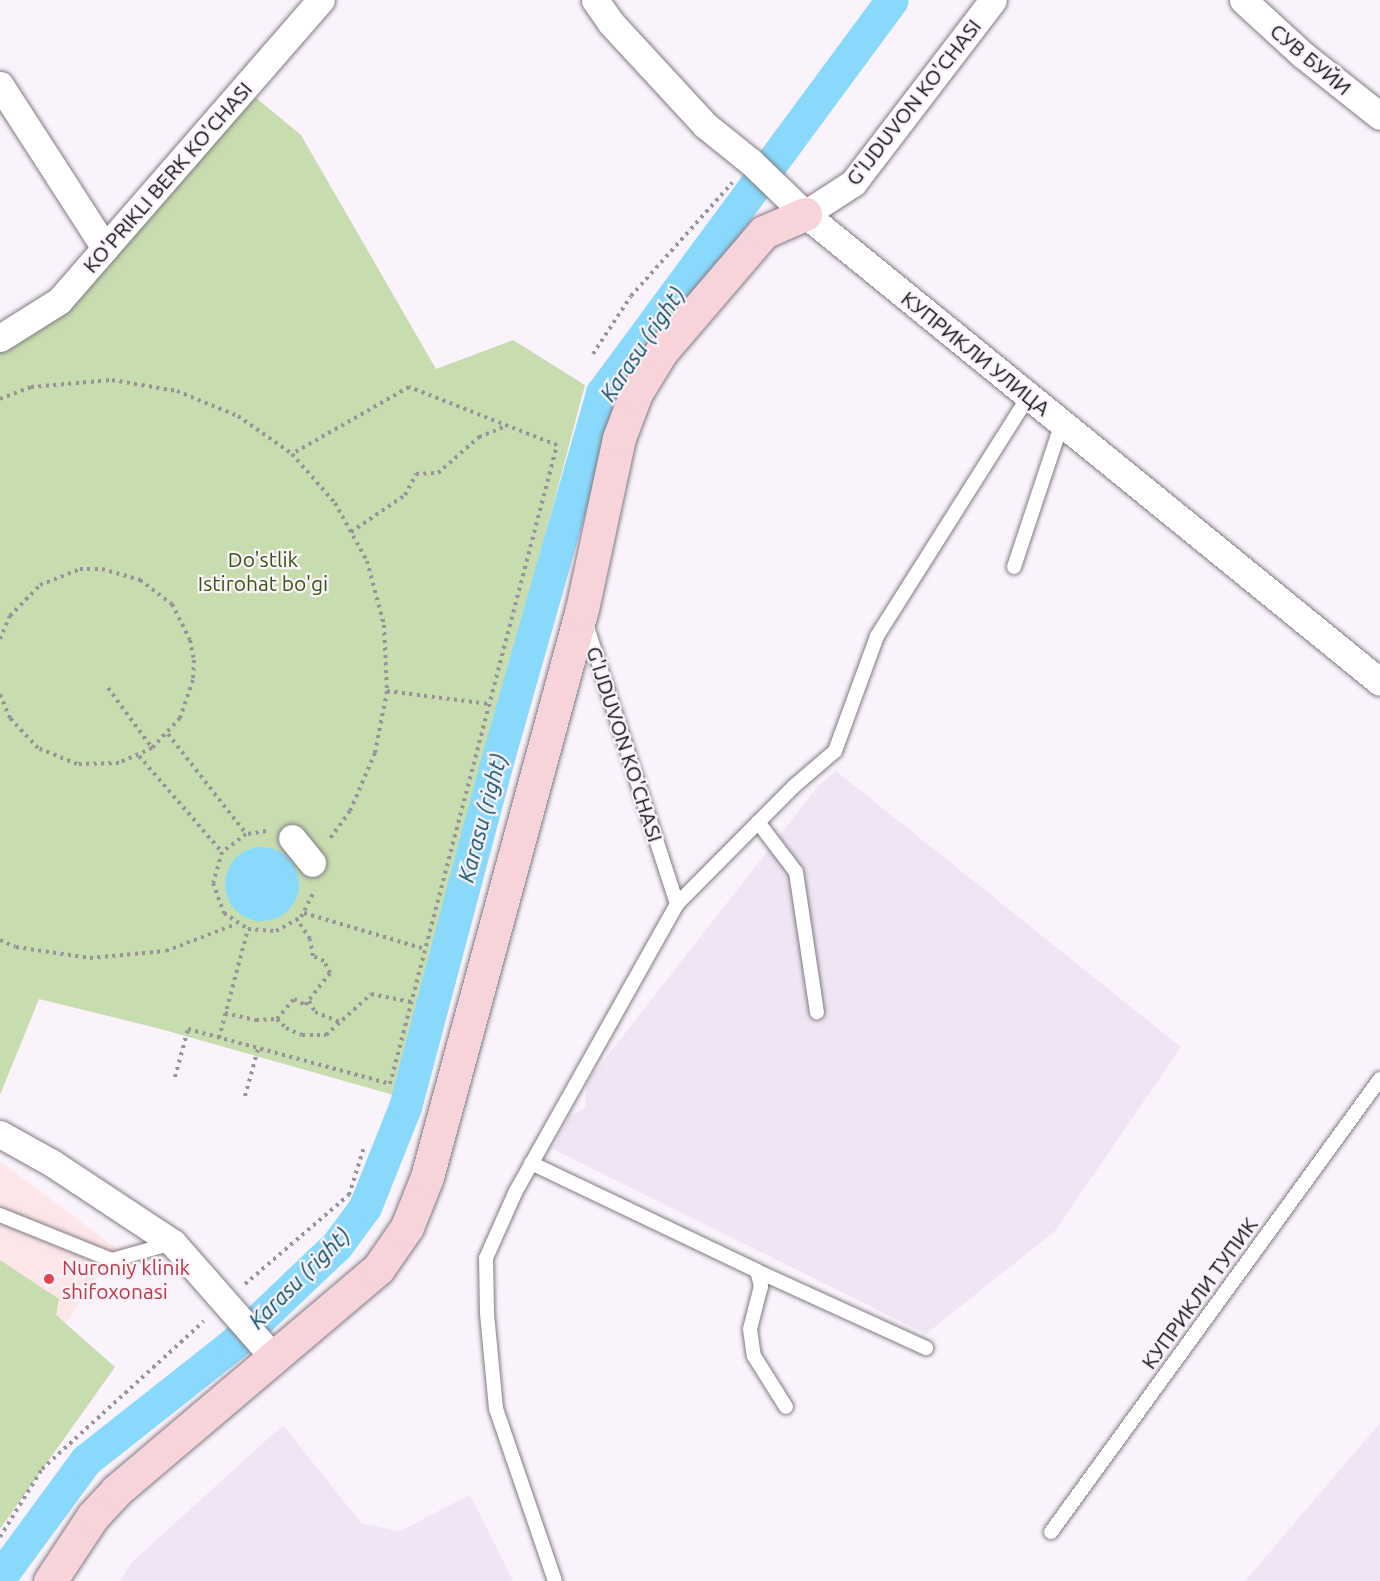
<!DOCTYPE html>
<meta charset="utf-8">
<style>
body{margin:0}
#map{position:relative;width:1380px;height:1581px;overflow:hidden;background:#faf3fc;font-family:Ubuntu,sans-serif}
div>[style]{position:absolute}
.built>*{inset:0;background:#efe5f4}
.medical>*{inset:0;background:#fce6e7}
.green>*{inset:0;background:#c7dcaf}
.water>*{inset:0;background:#89d9fd}
.round{border-radius:50%}
.canal>*{height:33px;margin:-16.5px;padding:0 16.5px;transform-origin:16.5px;border-radius:16.5px;background:#89d9fd}
.path>*{height:4px;margin-top:-2px;transform-origin:0;background:repeating-linear-gradient(90deg,#98939a 0 3px,transparent 0 7.5px)}
.roads{filter:drop-shadow(0 0 2px #807a82) drop-shadow(0 0 2px #807a82)}
.lane>*{height:14px;margin:-7px;padding:0 7px;transform-origin:7px;border-radius:7px;background:#fff}
.street>*{height:27px;margin:-13.5px;padding:0 13.5px;transform-origin:13.5px;border-radius:13.5px;background:#fff}
.secondary>*{height:33px;margin:-16.5px;padding:0 16.5px;transform-origin:16.5px;border-radius:16.5px;background:#f7d3da}
.dots>*{width:16px;height:16px;translate:-50% -50%;box-sizing:border-box;border:3px solid #faf3fc;border-radius:50%}
span{translate:-50% -50%;white-space:nowrap;text-align:center;line-height:1.15;-webkit-text-stroke:4.5px #faf3fc;paint-order:stroke}
.street-label{font-size:21px;color:#110f12}
.park-label{font-size:21px;color:#3b540d}
.health-label{font-size:21px;color:#be3a42}
.left{translate:0 -50%;text-align:left}
.water-label{font-size:22px;color:#054c64;font-style:italic}
</style>
<div id="map">
<div class="built">
<div style="clip-path:polygon(836px 771px,1181px 1047px,1055px 1231px,926px 1334px,553px 1149px,569px 1117px,585px 1108px,587px 1082px,819px 785px)"></div>
<div style="clip-path:polygon(1380px 1423px,1380px 1581px,1245px 1581px)"></div>
<div style="clip-path:polygon(283px 1425px,362px 1524px,400px 1531px,470px 1495px,513px 1581px,120px 1581px,132px 1562px)"></div>
</div>
<div class="medical">
<div style="clip-path:polygon(0 1161px,119px 1250px,83px 1297px,0 1423px)"></div>
</div>
<div class="green">
<div style="clip-path:polygon(255px 97px,301px 135px,436px 369px,513px 340px,585px 385px,397px 1096px,157px 1028px,39px 999px,0 1095px,0 352px,71px 304px)"></div>
<div style="clip-path:polygon(0 1260px,59px 1299px,56px 1315px,115px 1367px,0 1529px)"></div>
</div>
<div class="water">
<div class="round" style="left:225px;top:847px;width:74px;height:74px"></div>
</div>
<div class="canal">
<div style="left:0;top:1577px;width:145px;rotate:-53.7deg"></div>
<div style="left:86px;top:1460px;width:187px;rotate:-38.3deg"></div>
<div style="left:233px;top:1344px;width:144px;rotate:-43.6deg"></div>
<div style="left:337px;top:1245px;width:47px;rotate:-53.6deg"></div>
<div style="left:365px;top:1207px;width:108px;rotate:-68.2deg"></div>
<div style="left:405px;top:1107px;width:361px;rotate:-75.1deg"></div>
<div style="left:498px;top:758px;width:380px;rotate:-74.1deg"></div>
<div style="left:602px;top:393px;width:488px;rotate:-53.6deg"></div>
</div>
<div class="path">
<div style="left:593px;top:354px;width:69px;rotate:-56.8deg"></div>
<div style="left:631px;top:296px;width:152px;rotate:-48.2deg"></div>
<div style="left:0;top:399px;width:33px;rotate:-21deg"></div>
<div style="left:31px;top:387px;width:81px;rotate:-4.9deg"></div>
<div style="left:112px;top:380px;width:66px;rotate:9.6deg"></div>
<div style="left:177px;top:391px;width:66px;rotate:22.3deg"></div>
<div style="left:238px;top:416px;width:66px;rotate:35.1deg"></div>
<div style="left:292px;top:454px;width:65px;rotate:48.7deg"></div>
<div style="left:335px;top:503px;width:66px;rotate:61.1deg"></div>
<div style="left:367px;top:561px;width:66px;rotate:75.1deg"></div>
<div style="left:384px;top:625px;width:66px;rotate:87.4deg"></div>
<div style="left:387px;top:691px;width:63px;rotate:101deg"></div>
<div style="left:375px;top:753px;width:63px;rotate:113.3deg"></div>
<div style="left:350px;top:811px;width:36px;rotate:126deg"></div>
<div style="left:351px;top:532px;width:65px;rotate:-34.4deg"></div>
<div style="left:405px;top:495px;width:24px;rotate:-62deg"></div>
<div style="left:416px;top:474px;width:22px;rotate:-3deg"></div>
<div style="left:438px;top:473px;width:55px;rotate:-41.3deg"></div>
<div style="left:479px;top:437px;width:31px;rotate:-22deg"></div>
<div style="left:0;top:639px;width:25px;rotate:-67deg"></div>
<div style="left:10px;top:616px;width:43px;rotate:-45.9deg"></div>
<div style="left:40px;top:585px;width:43px;rotate:-21.8deg"></div>
<div style="left:80px;top:569px;width:22px"></div>
<div style="left:102px;top:569px;width:40px;rotate:16deg"></div>
<div style="left:140px;top:580px;width:40px;rotate:37deg"></div>
<div style="left:172px;top:604px;width:40px;rotate:63.4deg"></div>
<div style="left:190px;top:640px;width:20px;rotate:79deg"></div>
<div style="left:194px;top:660px;width:20px;rotate:93deg"></div>
<div style="left:193px;top:680px;width:40px;rotate:108.9deg"></div>
<div style="left:180px;top:718px;width:41px;rotate:133deg"></div>
<div style="left:152px;top:748px;width:36px;rotate:156deg"></div>
<div style="left:119px;top:763px;width:42px;rotate:178.6deg"></div>
<div style="left:77px;top:764px;width:42px;rotate:-157.7deg"></div>
<div style="left:38px;top:748px;width:41px;rotate:-133deg"></div>
<div style="left:10px;top:718px;width:26px;rotate:-113deg"></div>
<div style="left:108px;top:688px;width:74px;rotate:53.7deg"></div>
<div style="left:387px;top:691px;width:103px;rotate:7.3deg"></div>
<div style="left:168px;top:734px;width:127px;rotate:52deg"></div>
<div style="left:139px;top:756px;width:127px;rotate:49.2deg"></div>
<div style="left:266px;top:831px;width:20px;rotate:171deg"></div>
<div style="left:246px;top:834px;width:30px;rotate:143deg"></div>
<div style="left:222px;top:852px;width:32px;rotate:106deg"></div>
<div style="left:213px;top:883px;width:32px;rotate:70deg"></div>
<div style="left:224px;top:913px;width:29px;rotate:34deg"></div>
<div style="left:248px;top:929px;width:28px;rotate:4deg"></div>
<div style="left:276px;top:931px;width:29px;rotate:-29deg"></div>
<div style="left:301px;top:917px;width:30px;rotate:-63deg"></div>
<div style="left:304px;top:913px;width:126px;rotate:16.6deg"></div>
<div style="left:0;top:940px;width:17px;rotate:24deg"></div>
<div style="left:16px;top:947px;width:75px;rotate:8.5deg"></div>
<div style="left:90px;top:958px;width:76px;rotate:-5.3deg"></div>
<div style="left:166px;top:951px;width:75px;rotate:-21.1deg"></div>
<div style="left:309px;top:1001px;width:13px;rotate:61deg"></div>
<div style="left:315px;top:1012px;width:29px;rotate:22deg"></div>
<div style="left:225px;top:1013px;width:32px;rotate:13deg"></div>
<div style="left:256px;top:1020px;width:21px;rotate:-3deg"></div>
<div style="left:277px;top:1019px;width:13px;rotate:45deg"></div>
<div style="left:286px;top:1028px;width:17px;rotate:24deg"></div>
<div style="left:302px;top:1035px;width:24px"></div>
<div style="left:326px;top:1035px;width:61px;rotate:-42.3deg"></div>
<div style="left:371px;top:994px;width:41px;rotate:11.3deg"></div>
<div style="left:277px;top:1019px;width:26px;rotate:-50deg"></div>
<div style="left:294px;top:999px;width:13px;rotate:29deg"></div>
<div style="left:305px;top:1005px;width:41px;rotate:-52deg"></div>
<div style="left:330px;top:973px;width:13px;rotate:-117deg"></div>
<div style="left:324px;top:961px;width:12px;rotate:-156deg"></div>
<div style="left:313px;top:956px;width:17px;rotate:-100deg"></div>
<div style="left:310px;top:939px;width:23px;rotate:-124deg"></div>
<div style="left:219px;top:1038px;width:113px;rotate:-75.1deg"></div>
<div style="left:175px;top:1077px;width:50px;rotate:-74.8deg"></div>
<div style="left:188px;top:1029px;width:209px;rotate:15.2deg"></div>
<div style="left:390px;top:1084px;width:660px;rotate:-75.35deg"></div>
<div style="left:557px;top:445px;width:159px;rotate:-158.6deg"></div>
<div style="left:409px;top:387px;width:135px;rotate:150.2deg"></div>
<div style="left:245px;top:1096px;width:49px;rotate:-74.5deg"></div>
<div style="left:245px;top:1284px;width:137px;rotate:-40.6deg"></div>
<div style="left:349px;top:1195px;width:50px;rotate:-72.6deg"></div>
<div style="left:0;top:1537px;width:80px;rotate:-58.3deg"></div>
<div style="left:42px;top:1469px;width:219px;rotate:-42.4deg"></div>
</div>
<div class="roads">
<div class="lane">
<div style="left:1014px;top:567px;width:152px;rotate:-71.6deg"></div>
<div style="left:758px;top:822px;width:63px;rotate:52.8deg"></div>
<div style="left:796px;top:872px;width:142px;rotate:81.5deg"></div>
<div style="left:677px;top:904px;width:165px;rotate:-45.2deg"></div>
<div style="left:793px;top:787px;width:55px;rotate:-40.6deg"></div>
<div style="left:835px;top:751px;width:122px;rotate:-69.9deg"></div>
<div style="left:877px;top:636px;width:284px;rotate:-57.7deg"></div>
<div style="left:531px;top:1163px;width:250px;rotate:25.5deg"></div>
<div style="left:757px;top:1271px;width:16px;rotate:75deg"></div>
<div style="left:761px;top:1286px;width:44px;rotate:104.3deg"></div>
<div style="left:750px;top:1329px;width:27px;rotate:82deg"></div>
<div style="left:754px;top:1356px;width:60px;rotate:57.9deg"></div>
<div style="left:0;top:1215px;width:121px;rotate:21.9deg"></div>
<div style="left:112px;top:1260px;width:63px;rotate:-15.6deg"></div>
<div style="left:757px;top:1271px;width:186px;rotate:24.5deg"></div>
<div style="left:1051px;top:1532px;width:560px;rotate:-54.01deg"></div>
<div style="left:555px;top:1581px;width:182px;rotate:-108.9deg"></div>
<div style="left:496px;top:1409px;width:96px;rotate:-95.4deg"></div>
<div style="left:487px;top:1313px;width:55px;rotate:-91deg"></div>
<div style="left:486px;top:1258px;width:73px;rotate:-65.9deg"></div>
<div style="left:516px;top:1191px;width:329px;rotate:-60.7deg"></div>
<div style="left:677px;top:904px;width:298px;rotate:-108deg"></div>
</div>
<div class="street">
<div style="left:595px;top:0;width:28px;rotate:55deg"></div>
<div style="left:611px;top:23px;width:139px;rotate:47.3deg"></div>
<div style="left:705px;top:125px;width:59px;rotate:38.8deg"></div>
<div style="left:751px;top:162px;width:75px;rotate:43.9deg"></div>
<div style="left:805px;top:214px;width:741px;rotate:39.14deg"></div>
<div style="left:1243px;top:0;width:81px;rotate:42.5deg"></div>
<div style="left:1303px;top:55px;width:98px;rotate:38.4deg"></div>
<div style="left:0;top:85px;width:194px;rotate:57.2deg"></div>
<div style="left:805px;top:214px;width:57px;rotate:-32.9deg"></div>
<div style="left:853px;top:183px;width:230px;rotate:-52.6deg"></div>
<div style="left:0;top:338px;width:70px;rotate:-32.1deg"></div>
<div style="left:59px;top:301px;width:399px;rotate:-49deg"></div>
<div style="left:292px;top:838px;width:32px;rotate:51deg"></div>
<div style="left:0;top:1134px;width:60px;rotate:29.1deg"></div>
<div style="left:52px;top:1163px;width:145px;rotate:33.5deg"></div>
<div style="left:173px;top:1243px;width:154px;rotate:48.7deg"></div>
</div>
<div class="secondary">
<div style="left:50px;top:1581px;width:78px;rotate:-56.5deg"></div>
<div style="left:93px;top:1516px;width:34px;rotate:-47deg"></div>
<div style="left:116px;top:1491px;width:343px;rotate:-40.3deg"></div>
<div style="left:378px;top:1269px;width:51px;rotate:-55.4deg"></div>
<div style="left:407px;top:1227px;width:54px;rotate:-68.2deg"></div>
<div style="left:427px;top:1177px;width:589px;rotate:-74.74deg"></div>
<div style="left:582px;top:609px;width:175px;rotate:-77.8deg"></div>
<div style="left:619px;top:438px;width:48px;rotate:-69.3deg"></div>
<div style="left:636px;top:393px;width:48px;rotate:-58.6deg"></div>
<div style="left:661px;top:352px;width:158px;rotate:-49.4deg"></div>
<div style="left:764px;top:232px;width:45px;rotate:-23.7deg"></div>
</div>
</div>
<div class="dots">
<div style="left:49px;top:1279px;background:#e0444e"></div>
</div>
<div class="street-label">
<span style="left:1311px;top:59px;rotate:40deg">СУВ БУЙИ</span>
<span style="left:913px;top:102px;rotate:-52deg">G'IJDUVON KO'CHASI</span>
<span style="left:167px;top:177px;rotate:-49deg">KO'PRIKLI BERK KO'CHASI</span>
<span style="left:976px;top:353px;rotate:39deg">КУПРИКЛИ УЛИЦА</span>
<span style="left:625px;top:744px;rotate:72deg">G'IJDUVON KO'CHASI</span>
<span style="left:1199px;top:1293px;rotate:-54deg">КУПРИКЛИ ТУПИК</span>
</div>
<div class="park-label">
<span style="left:263px;top:571px">Do'stlik<br>Istirohat bo'gi</span>
</div>
<div class="health-label">
<span class="left" style="left:62px;top:1279px">Nuroniy klinik<br>shifoxonasi</span>
</div>
<div class="water-label">
<span style="left:642px;top:344px;rotate:-56deg">Karasu (right)</span>
<span style="left:482px;top:818px;rotate:-75deg">Karasu (right)</span>
<span style="left:299px;top:1278px;rotate:-45deg">Karasu (right)</span>
</div>
</div>
